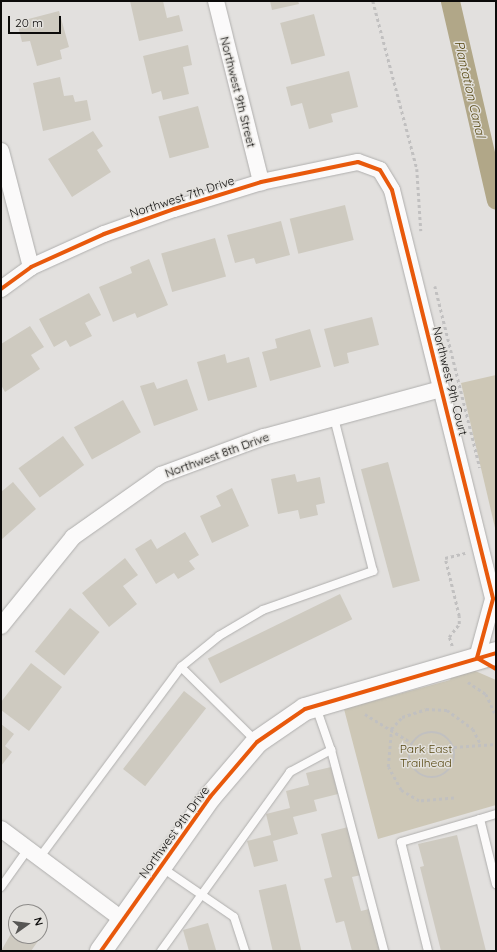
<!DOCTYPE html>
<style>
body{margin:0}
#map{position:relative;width:497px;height:952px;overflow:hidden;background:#e2e0de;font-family:Quicksand,sans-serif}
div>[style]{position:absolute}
.green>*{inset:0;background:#cdc7b6}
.canal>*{height:19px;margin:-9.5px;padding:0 9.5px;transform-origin:9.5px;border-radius:9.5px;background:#b1a788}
.building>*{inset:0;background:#cecac0;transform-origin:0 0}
.path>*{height:2.5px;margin-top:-1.25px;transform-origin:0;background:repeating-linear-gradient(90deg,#c1c0c0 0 3px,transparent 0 6px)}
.path>.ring{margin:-1.25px;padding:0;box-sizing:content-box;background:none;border:2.5px solid #c1c0c0;border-radius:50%}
.roads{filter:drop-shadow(0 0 1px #afaead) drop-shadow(0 0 1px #afaead)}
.lane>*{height:8px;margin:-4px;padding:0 4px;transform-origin:4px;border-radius:4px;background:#fbfafa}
.street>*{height:16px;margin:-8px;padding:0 8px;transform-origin:8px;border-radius:8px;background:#fbfafa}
.secondary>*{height:22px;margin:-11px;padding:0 11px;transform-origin:11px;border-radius:11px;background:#fbfafa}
.cycleway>*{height:4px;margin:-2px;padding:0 2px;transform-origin:2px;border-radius:2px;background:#e8590c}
span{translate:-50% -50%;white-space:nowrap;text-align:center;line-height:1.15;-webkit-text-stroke:3px #e3e1dd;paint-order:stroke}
.street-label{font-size:12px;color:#0c0b0a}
.park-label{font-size:12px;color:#574812}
.water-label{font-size:13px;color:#54450e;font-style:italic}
.frame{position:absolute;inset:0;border:2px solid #0c0b0a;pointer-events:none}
.north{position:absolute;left:8px;top:904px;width:40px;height:40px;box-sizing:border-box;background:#e3e1dd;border:1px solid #8d8b89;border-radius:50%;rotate:76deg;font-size:11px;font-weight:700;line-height:16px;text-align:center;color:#0c0b0a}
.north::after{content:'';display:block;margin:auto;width:14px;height:18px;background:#575654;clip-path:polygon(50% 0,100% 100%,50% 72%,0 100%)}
.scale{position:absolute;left:8px;top:16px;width:53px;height:18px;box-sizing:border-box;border:2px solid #0c0b0a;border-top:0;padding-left:5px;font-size:12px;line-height:14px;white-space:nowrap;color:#0c0b0a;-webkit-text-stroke:3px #e3e1dd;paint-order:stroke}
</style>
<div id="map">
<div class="green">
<div style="clip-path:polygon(496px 375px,496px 532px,461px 383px)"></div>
<div style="clip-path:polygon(457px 663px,496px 680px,496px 805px,378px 839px,344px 709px,450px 680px)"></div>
</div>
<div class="canal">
<div style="left:450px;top:1px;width:204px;rotate:77deg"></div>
</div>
<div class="building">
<div style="clip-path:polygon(130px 1px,163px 1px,167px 18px,179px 15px,183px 31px,139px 41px)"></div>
<div style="clip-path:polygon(270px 1px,298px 1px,299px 4px,272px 10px)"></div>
<div style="clip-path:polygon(59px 11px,69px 47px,60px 50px,62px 59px,37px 66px,30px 41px,22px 42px,17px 22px)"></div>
<div style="left:314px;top:14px;width:43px;height:35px;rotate:75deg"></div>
<div style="clip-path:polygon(188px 45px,192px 65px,183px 67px,189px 94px,163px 100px,161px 91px,152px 94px,143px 56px)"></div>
<div style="clip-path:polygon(349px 71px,358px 107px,331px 114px,333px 122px,309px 129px,302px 103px,291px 106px,286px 87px)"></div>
<div style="clip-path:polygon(60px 77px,64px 96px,73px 95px,75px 102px,87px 100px,91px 120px,43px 131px,33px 83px)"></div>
<div style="left:198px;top:106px;width:43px;height:41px;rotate:75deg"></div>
<div style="clip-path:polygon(93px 131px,103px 146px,97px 150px,111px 172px,72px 197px,48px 159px)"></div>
<div style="left:345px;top:205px;width:36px;height:57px;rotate:76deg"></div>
<div style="clip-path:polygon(281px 221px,290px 255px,256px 264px,254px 258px,235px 263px,227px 235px)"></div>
<div style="left:215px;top:238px;width:40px;height:56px;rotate:74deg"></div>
<div style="clip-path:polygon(149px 259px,168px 305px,137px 318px,135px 313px,113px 322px,99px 287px,132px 273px,130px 267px)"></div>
<div style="clip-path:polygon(89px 293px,101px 315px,85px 323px,92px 336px,70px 347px,66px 340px,54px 347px,39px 319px)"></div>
<div style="clip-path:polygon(372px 317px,379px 345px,347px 353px,349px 363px,334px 367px,324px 329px)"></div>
<div style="clip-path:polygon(30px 326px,44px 347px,31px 355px,40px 369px,5px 392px,1px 385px,1px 344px)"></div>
<div style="clip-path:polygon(310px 329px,321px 367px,270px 381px,262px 352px,277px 348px,275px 339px)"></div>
<div style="clip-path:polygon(225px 354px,227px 363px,249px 357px,257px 387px,208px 401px,197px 362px)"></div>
<div style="clip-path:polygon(187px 379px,198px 410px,154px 426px,140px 386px,154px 382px,157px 389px)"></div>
<div style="left:123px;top:400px;width:37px;height:56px;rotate:61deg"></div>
<div style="left:63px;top:436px;width:36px;height:55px;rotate:54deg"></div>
<div style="left:388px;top:462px;width:123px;height:28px;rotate:75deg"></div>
<div style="clip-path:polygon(295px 474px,297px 482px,320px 477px,325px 503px,316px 505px,318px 515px,300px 519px,298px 510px,278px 514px,271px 479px)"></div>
<div style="clip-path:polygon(13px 482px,36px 509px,1px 540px,1px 492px)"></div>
<div style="clip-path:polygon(232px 488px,249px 526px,212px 543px,200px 516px,221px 506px,216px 496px)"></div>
<div style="clip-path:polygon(185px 532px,199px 555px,189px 561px,195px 569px,178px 579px,174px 573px,156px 584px,135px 549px,151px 539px,157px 549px)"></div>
<div style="clip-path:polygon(125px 558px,138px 575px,123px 586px,137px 604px,109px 627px,82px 593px)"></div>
<div style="left:340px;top:594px;width:28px;height:147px;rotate:64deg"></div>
<div style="left:70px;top:608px;width:38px;height:56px;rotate:39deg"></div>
<div style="clip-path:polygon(31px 663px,62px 687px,29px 731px,1px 710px,1px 702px)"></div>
<div style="left:184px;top:691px;width:28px;height:99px;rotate:38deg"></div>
<div style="clip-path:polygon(1px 724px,14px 734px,5px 746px,12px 752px,1px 766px)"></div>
<div style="clip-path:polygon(331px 767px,338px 794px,314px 800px,317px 811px,293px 817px,298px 834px,273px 841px,278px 861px,254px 867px,247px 841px,271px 835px,266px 814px,290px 808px,286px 791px,309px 785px,306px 773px)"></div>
<div style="clip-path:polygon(348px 827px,361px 875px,352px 877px,361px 911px,369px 909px,380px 951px,352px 951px,344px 921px,336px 923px,324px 879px,332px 877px,321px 834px)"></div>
<div style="clip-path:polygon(457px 835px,486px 951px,441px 951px,420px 867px,424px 866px,418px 844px)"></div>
<div style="left:286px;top:884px;width:69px;height:28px;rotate:77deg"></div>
<div style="clip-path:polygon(40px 921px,48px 927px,31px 951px,1px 951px,16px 925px,16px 936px,40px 936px)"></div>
<div style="clip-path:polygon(208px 923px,216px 950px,189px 951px,183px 930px)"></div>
</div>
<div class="path">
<div style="left:373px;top:1px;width:174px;rotate:75.3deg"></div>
<div style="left:417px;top:169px;width:62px;rotate:86.3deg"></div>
<div style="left:435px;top:286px;width:187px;rotate:76.1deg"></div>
<div style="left:452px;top:646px;width:9px;rotate:-108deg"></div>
<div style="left:449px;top:637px;width:16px;rotate:-52deg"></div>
<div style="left:459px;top:624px;width:8px;rotate:-90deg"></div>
<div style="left:459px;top:616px;width:60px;rotate:-103.6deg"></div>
<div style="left:445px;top:558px;width:21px;rotate:-14deg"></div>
<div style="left:468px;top:682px;width:22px;rotate:34deg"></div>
<div style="left:486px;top:694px;width:23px;rotate:65deg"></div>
<div style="left:365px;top:714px;width:55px;rotate:31.7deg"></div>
<div class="ring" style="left:409px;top:732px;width:43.5px;height:43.5px"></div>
<div style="left:454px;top:747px;width:42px;rotate:-4.1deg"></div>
<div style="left:454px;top:798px;width:35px;rotate:175deg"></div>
<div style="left:419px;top:801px;width:21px;rotate:-149deg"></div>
<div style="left:401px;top:790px;width:26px;rotate:-119deg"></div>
<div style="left:388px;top:767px;width:38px;rotate:-85deg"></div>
<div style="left:391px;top:729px;width:16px;rotate:-47deg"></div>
<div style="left:402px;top:717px;width:25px;rotate:-18deg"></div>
<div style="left:426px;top:709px;width:21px;rotate:3deg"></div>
<div style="left:447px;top:710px;width:32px;rotate:36deg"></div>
<div style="left:473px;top:729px;width:18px;rotate:63deg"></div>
</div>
<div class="roads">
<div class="lane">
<div style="left:316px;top:707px;width:46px;rotate:70.8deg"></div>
<div style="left:331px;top:750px;width:208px;rotate:75.2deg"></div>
<div style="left:256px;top:741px;width:105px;rotate:-135.4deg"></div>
<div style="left:181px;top:667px;width:49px;rotate:-39.2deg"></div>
<div style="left:219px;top:636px;width:51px;rotate:-30.6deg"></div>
<div style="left:263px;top:610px;width:117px;rotate:-19.5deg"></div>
<div style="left:373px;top:571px;width:158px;rotate:-104.3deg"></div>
<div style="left:496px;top:814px;width:17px;rotate:163deg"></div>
<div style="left:480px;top:819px;width:67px;rotate:76.2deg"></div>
<div style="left:40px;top:857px;width:237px;rotate:-53.4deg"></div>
<div style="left:161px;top:867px;width:88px;rotate:34.4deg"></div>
<div style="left:234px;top:917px;width:36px;rotate:72deg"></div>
<div style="left:1px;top:887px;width:47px;rotate:-54.6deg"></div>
<div style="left:161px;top:951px;width:221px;rotate:-54.2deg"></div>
<div style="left:290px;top:772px;width:47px;rotate:-28.2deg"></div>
<div style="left:428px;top:951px;width:112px;rotate:-103.9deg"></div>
<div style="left:401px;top:842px;width:82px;rotate:-16.2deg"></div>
</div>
<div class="street">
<div style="left:216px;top:1px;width:187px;rotate:76deg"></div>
<div style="left:1px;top:151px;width:120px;rotate:75.5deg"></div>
<div style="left:1px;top:289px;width:37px;rotate:-36deg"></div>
<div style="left:31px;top:267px;width:80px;rotate:-24.3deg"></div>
<div style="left:104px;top:234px;width:74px;rotate:-19.7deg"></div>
<div style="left:174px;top:209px;width:91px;rotate:-17.2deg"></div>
<div style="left:261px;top:182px;width:99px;rotate:-11.7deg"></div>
<div style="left:358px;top:162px;width:23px;rotate:20deg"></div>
<div style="left:380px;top:170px;width:23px;rotate:59deg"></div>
<div style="left:392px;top:190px;width:421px;rotate:76.1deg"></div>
<div style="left:493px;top:599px;width:61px;rotate:105.2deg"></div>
<div style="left:1px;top:626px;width:114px;rotate:-51deg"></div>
<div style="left:73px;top:537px;width:108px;rotate:-35.2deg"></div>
<div style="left:161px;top:475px;width:110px;rotate:-20.3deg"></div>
<div style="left:264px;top:437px;width:183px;rotate:-15.2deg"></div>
<div style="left:1px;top:829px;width:152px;rotate:36.7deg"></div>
</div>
<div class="secondary">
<div style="left:101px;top:951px;width:189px;rotate:-54.7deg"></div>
<div style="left:210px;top:797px;width:72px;rotate:-49.5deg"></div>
<div style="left:257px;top:742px;width:58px;rotate:-34.5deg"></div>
<div style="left:305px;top:709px;width:199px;rotate:-16.3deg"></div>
</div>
</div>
<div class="cycleway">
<div style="left:1px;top:289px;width:37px;rotate:-36deg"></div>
<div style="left:31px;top:267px;width:80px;rotate:-24.3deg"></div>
<div style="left:104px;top:234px;width:74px;rotate:-19.7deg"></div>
<div style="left:174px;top:209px;width:91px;rotate:-17.2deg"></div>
<div style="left:261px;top:182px;width:99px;rotate:-11.7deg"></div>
<div style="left:358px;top:162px;width:23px;rotate:20deg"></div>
<div style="left:380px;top:170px;width:23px;rotate:59deg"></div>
<div style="left:392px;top:190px;width:421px;rotate:76.1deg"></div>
<div style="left:493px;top:599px;width:61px;rotate:105.2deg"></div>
<div style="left:477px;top:658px;width:22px;rotate:30deg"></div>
<div style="left:101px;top:951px;width:189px;rotate:-54.7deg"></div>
<div style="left:210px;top:797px;width:72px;rotate:-49.5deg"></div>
<div style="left:257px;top:742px;width:58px;rotate:-34.5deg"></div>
<div style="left:305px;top:709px;width:199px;rotate:-16.3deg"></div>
</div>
<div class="street-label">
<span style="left:238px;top:92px;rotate:76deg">Northwest 9th Street</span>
<span style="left:182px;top:197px;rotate:-18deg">Northwest 7th Drive</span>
<span style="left:450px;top:381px;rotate:76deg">Northwest 9th Court</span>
<span style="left:217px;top:455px;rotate:-20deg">Northwest 8th Drive</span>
<span style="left:174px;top:832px;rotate:-54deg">Northwest 9th Drive</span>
</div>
<div class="park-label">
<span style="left:426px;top:756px">Park East<br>Trailhead</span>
</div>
<div class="water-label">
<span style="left:470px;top:89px;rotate:77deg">Plantation Canal</span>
</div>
<div class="frame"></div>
<div class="north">N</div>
<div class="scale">20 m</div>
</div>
